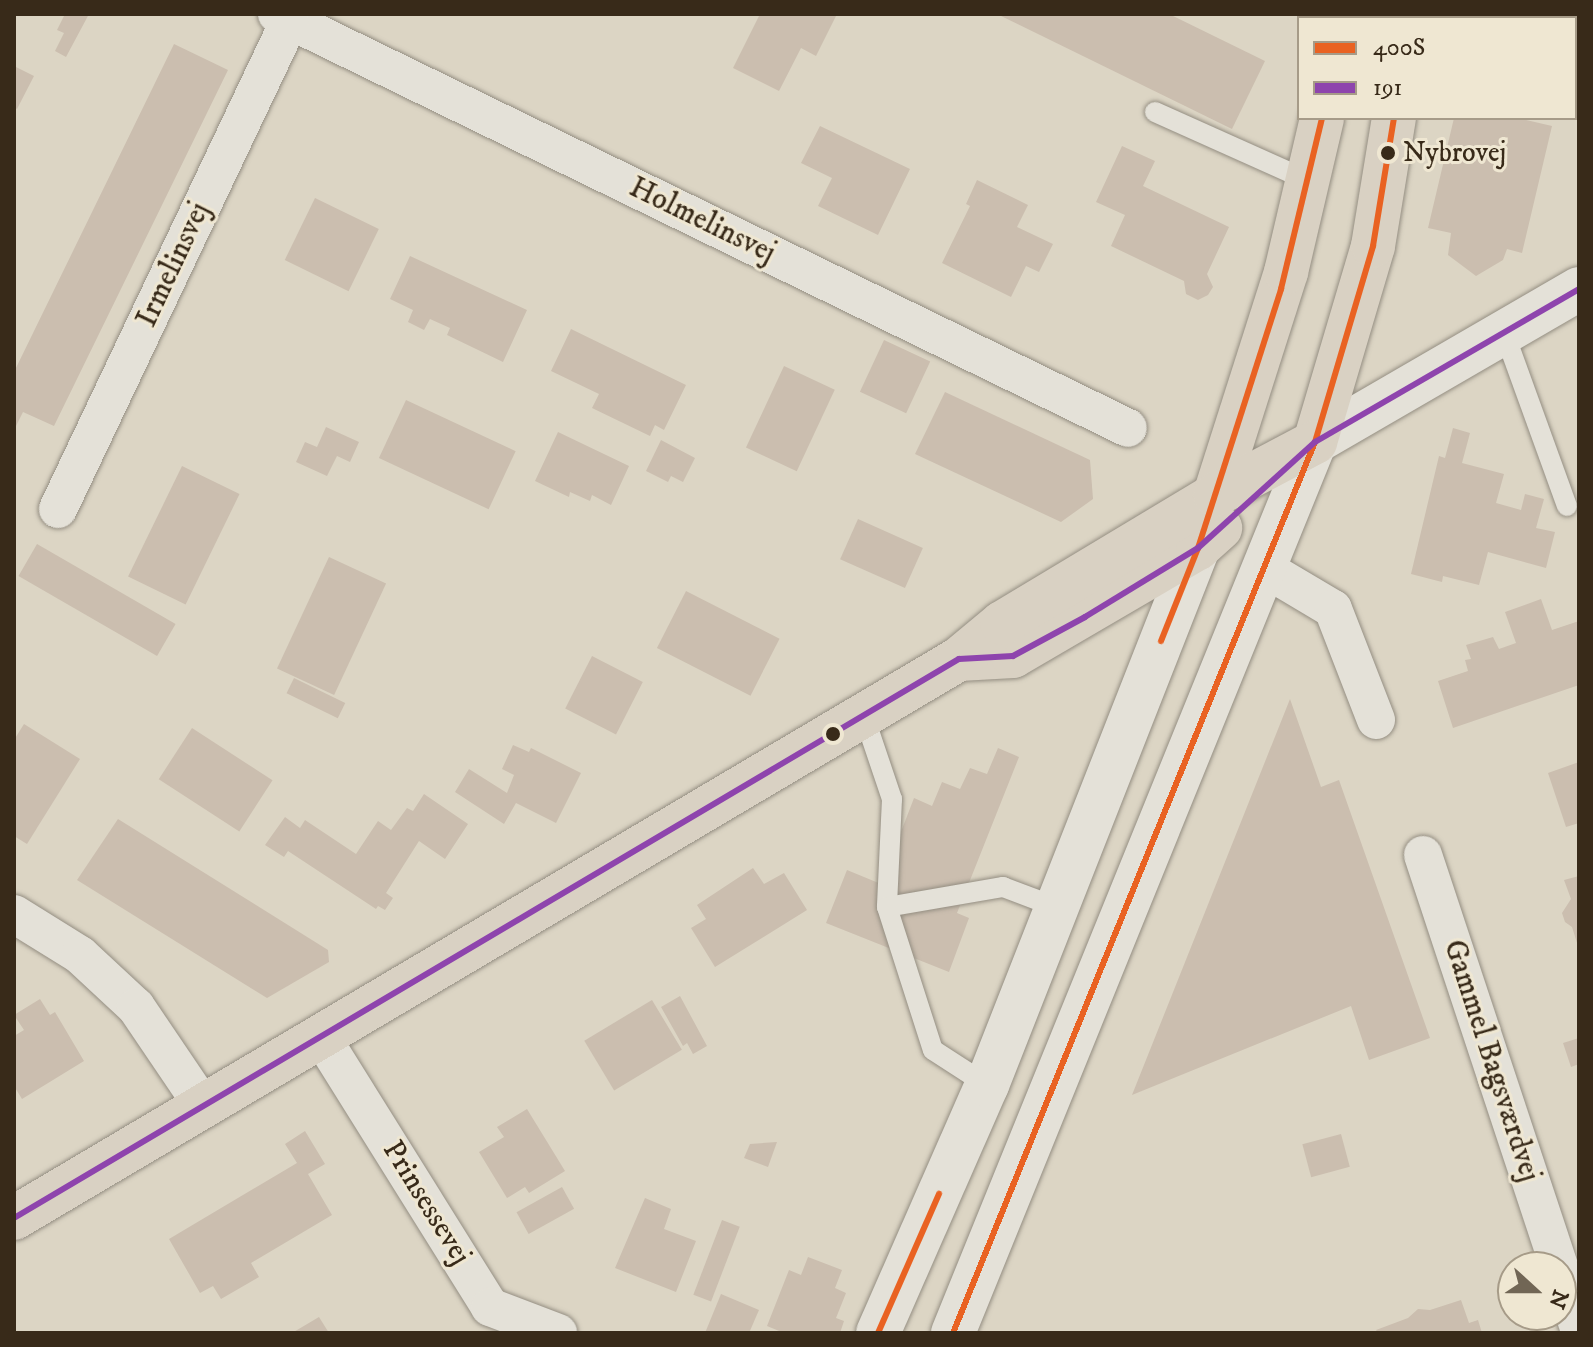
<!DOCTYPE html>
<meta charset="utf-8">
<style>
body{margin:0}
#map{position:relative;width:1593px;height:1347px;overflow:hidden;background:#dcd5c4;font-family:"IM FELL DW Pica",serif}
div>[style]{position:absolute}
.building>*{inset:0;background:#cbbeaf;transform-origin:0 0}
.roads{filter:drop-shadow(0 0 2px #948e82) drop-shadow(0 0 2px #948e82)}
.service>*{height:20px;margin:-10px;padding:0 10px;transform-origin:10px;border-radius:10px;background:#e4e1d8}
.minor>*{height:38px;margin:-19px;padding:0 19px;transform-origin:19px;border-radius:19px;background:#e4e1d8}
.tertiary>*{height:44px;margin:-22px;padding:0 22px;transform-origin:22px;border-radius:22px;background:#e4e1d8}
.primary>*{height:44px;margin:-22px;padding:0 22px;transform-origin:22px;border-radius:22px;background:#d9d1c3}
.bus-1>*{height:6px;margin:-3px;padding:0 3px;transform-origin:3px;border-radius:3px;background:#e96222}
.bus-2>*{height:6px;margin:-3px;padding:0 3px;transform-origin:3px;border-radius:3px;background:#8e44ad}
.dots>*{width:22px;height:22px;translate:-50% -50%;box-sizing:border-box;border:4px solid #efe7d2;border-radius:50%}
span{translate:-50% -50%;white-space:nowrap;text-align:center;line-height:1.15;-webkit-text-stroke:6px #efe7d2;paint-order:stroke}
.bus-label{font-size:28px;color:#382a19}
.left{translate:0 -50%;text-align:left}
.street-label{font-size:30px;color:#382a19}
.frame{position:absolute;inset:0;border:16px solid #382a19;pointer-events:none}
.legend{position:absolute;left:1297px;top:16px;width:280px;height:104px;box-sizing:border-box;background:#efe7d2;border:2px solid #a69b88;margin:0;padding:10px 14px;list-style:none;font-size:24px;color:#382a19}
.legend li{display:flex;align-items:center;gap:16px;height:40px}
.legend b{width:40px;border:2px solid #a69b88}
.north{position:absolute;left:1497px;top:1251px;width:80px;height:80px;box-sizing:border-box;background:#efe7d2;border:2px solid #a69b88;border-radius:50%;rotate:111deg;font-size:22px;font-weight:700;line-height:32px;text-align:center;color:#382a19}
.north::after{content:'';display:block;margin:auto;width:28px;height:36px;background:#716655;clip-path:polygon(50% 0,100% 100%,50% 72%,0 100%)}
</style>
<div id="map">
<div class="building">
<div style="clip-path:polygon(65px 14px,89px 14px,66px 57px,55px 51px,64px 33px,57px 30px)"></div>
<div style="clip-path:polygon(760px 14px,837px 14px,816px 56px,801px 48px,779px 91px,733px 68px)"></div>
<div style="clip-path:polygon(997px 14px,1169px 14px,1265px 61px,1232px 129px)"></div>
<div style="left:1494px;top:14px;width:65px;height:4px"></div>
<div style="clip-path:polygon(174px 44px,228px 70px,54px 426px,23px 412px,14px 430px,14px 372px)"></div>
<div style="clip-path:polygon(14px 66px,34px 76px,17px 109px,14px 107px)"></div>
<div style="clip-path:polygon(1454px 118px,1517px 118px,1552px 126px,1522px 253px,1507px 249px,1503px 260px,1476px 276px,1448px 255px,1451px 233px,1428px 228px)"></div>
<div style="clip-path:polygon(820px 126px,910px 169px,878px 235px,818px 206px,832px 178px,801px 163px)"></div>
<div style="clip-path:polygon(1122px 146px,1155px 161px,1143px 186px,1229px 227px,1207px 274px,1213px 287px,1208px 295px,1198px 300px,1186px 294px,1184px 281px,1111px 246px,1125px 215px,1096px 202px)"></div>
<div style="clip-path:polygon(977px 180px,1028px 205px,1017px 227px,1053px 244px,1039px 272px,1026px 266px,1011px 297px,942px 263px,970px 206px,966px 204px)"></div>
<div style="left:315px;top:198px;width:71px;height:69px;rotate:26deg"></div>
<div style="clip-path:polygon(410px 256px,527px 310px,503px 362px,447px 335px,450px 328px,430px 319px,424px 330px,408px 322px,413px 310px,390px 299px)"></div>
<div style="clip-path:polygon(571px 329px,686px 385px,664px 430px,655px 425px,650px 436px,592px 408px,599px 394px,551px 371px)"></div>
<div style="left:884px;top:340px;width:51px;height:57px;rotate:25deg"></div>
<div style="left:784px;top:366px;width:56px;height:90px;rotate:25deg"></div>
<div style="clip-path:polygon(945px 392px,1090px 460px,1093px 499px,1061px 522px,915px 454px)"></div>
<div style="left:406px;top:400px;width:121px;height:64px;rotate:25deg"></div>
<div style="clip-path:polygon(326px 427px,359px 442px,350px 462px,337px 456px,327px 476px,296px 462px,305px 442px,317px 447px)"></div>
<div style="clip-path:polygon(1453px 428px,1470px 433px,1462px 463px,1504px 474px,1496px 503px,1521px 510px,1525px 494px,1544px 499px,1536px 528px,1555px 532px,1546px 568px,1488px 552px,1479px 585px,1443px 576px,1442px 582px,1411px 574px,1439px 456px,1445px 458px)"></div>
<div style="clip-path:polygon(558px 432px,629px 466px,611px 505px,592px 495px,590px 501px,570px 492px,569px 497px,535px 481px)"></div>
<div style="clip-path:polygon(661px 440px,695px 458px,683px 482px,671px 476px,668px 482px,646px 471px)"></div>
<div style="left:182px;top:466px;width:64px;height:123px;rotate:26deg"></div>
<div style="left:858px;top:519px;width:71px;height:44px;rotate:24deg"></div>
<div style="left:37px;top:544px;width:160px;height:37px;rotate:30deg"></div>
<div style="left:329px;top:557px;width:63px;height:123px;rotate:25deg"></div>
<div style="left:686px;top:591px;width:105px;height:64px;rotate:27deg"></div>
<div style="clip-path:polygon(1541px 599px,1552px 630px,1579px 621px,1579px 685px,1453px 728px,1438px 681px,1468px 671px,1465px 660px,1471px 659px,1466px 645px,1493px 637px,1499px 649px,1516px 643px,1505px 612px)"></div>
<div style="left:592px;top:656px;width:57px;height:59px;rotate:27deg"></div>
<div style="left:294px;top:678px;width:57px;height:17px;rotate:26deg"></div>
<div style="clip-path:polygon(1290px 699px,1321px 787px,1339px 780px,1430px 1038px,1369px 1060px,1351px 1006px,1132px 1095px)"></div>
<div style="clip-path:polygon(24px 724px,80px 759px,27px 844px,14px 836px,14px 740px)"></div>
<div style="left:192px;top:728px;width:96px;height:61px;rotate:33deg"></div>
<div style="clip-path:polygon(513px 745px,529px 752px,531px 748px,581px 773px,556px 823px,516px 803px,504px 824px,455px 792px,469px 769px,507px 793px,514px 775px,502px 769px)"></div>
<div style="clip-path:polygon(998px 748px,1019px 757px,957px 913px,969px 918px,949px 972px,826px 923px,847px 870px,881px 884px,914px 798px,932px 806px,942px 782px,960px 789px,970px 768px,987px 774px)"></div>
<div style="clip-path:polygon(1579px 762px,1579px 823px,1566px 827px,1548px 773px)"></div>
<div style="clip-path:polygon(424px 794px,468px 824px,445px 859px,419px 841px,386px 893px,393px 898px,385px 910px,378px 906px,376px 909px,288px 851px,284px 857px,265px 845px,285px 817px,300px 828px,305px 820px,356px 854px,378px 821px,391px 830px,407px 808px,413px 811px)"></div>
<div style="clip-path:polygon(118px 819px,328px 950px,329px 962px,267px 998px,77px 880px)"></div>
<div style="clip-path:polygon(753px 868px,764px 884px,784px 873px,807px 910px,715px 967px,691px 928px,706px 919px,697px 905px)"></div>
<div style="clip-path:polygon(1579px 876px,1579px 946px,1578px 946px,1572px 927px,1565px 922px,1562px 913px,1571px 899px,1564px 880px)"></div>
<div style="clip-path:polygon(680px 996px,707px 1046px,693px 1054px,687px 1043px,683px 1046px,661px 1007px)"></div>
<div style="clip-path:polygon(40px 999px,50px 1015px,55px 1012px,84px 1061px,22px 1099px,14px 1086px,14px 1036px,24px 1030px,14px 1015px)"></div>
<div style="left:652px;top:1000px;width:58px;height:79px;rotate:59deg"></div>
<div style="clip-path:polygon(1579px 1038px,1579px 1064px,1571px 1067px,1563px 1043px)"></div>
<div style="clip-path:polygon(527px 1109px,565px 1171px,529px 1193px,525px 1187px,507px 1198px,479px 1152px,504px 1137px,497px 1127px)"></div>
<div style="clip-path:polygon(305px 1131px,325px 1164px,308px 1174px,332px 1215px,251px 1263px,259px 1277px,221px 1299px,213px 1286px,200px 1293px,169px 1239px,297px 1163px,285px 1144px)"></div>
<div style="left:1341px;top:1134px;width:34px;height:40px;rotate:75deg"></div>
<div style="clip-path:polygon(777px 1142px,768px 1167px,744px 1158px,750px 1144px)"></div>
<div style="left:562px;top:1187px;width:25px;height:52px;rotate:61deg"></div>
<div style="clip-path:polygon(645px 1198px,671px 1209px,664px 1229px,696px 1241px,676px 1292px,615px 1268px)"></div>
<div style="left:722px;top:1220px;width:19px;height:80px;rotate:21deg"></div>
<div style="clip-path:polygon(808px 1257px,842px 1270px,835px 1288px,846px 1293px,836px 1318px,844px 1321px,840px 1333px,784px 1333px,767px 1326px,789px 1270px,801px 1275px)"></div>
<div style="clip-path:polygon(721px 1294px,759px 1310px,749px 1333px,705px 1333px)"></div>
<div style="clip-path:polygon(1461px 1300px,1469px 1323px,1478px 1320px,1482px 1333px,1378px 1333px,1376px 1330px,1408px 1318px,1418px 1309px,1430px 1310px)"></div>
<div style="clip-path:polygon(319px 1317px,329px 1333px,292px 1333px)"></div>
</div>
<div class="roads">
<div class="service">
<div style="left:1155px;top:112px;width:167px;rotate:24.1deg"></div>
<div style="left:1504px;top:332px;width:185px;rotate:70.1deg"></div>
<div style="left:864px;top:716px;width:88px;rotate:71.4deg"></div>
<div style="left:892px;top:799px;width:108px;rotate:92.7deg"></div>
<div style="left:887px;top:907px;width:150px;rotate:72.2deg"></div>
<div style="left:933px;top:1050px;width:64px;rotate:32.9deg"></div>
<div style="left:887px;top:907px;width:118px;rotate:-9.8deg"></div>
<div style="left:1003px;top:887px;width:57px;rotate:20.7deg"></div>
</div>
<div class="minor">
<div style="left:277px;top:14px;width:946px;rotate:25.94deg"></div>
<div style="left:58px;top:509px;width:541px;rotate:-64.62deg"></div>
<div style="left:1264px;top:568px;width:80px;rotate:30.7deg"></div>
<div style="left:1333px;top:609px;width:119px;rotate:68.8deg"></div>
<div style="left:1423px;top:855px;width:434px;rotate:71.7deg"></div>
<div style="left:14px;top:914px;width:78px;rotate:31.8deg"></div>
<div style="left:80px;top:955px;width:76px;rotate:42.9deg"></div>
<div style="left:136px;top:1007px;width:120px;rotate:55.9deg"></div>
<div style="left:322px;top:1038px;width:317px;rotate:58deg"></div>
<div style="left:490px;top:1307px;width:73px;rotate:20.9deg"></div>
<div style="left:1561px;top:1274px;width:57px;rotate:71.6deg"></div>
</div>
<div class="tertiary">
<div style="left:878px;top:1333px;width:271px;rotate:-66.3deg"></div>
<div style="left:987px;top:1085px;width:577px;rotate:-68.55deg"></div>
<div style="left:953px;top:1333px;width:962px;rotate:-67.89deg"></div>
<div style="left:1315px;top:442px;width:305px;rotate:-30.1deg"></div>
</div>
<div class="primary">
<div style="left:1344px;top:18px;width:4px;rotate:-90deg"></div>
<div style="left:1411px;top:18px;width:4px;rotate:-90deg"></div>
<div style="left:1315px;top:442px;width:204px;rotate:-73.5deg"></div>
<div style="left:1373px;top:246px;width:130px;rotate:-80.7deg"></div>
<div style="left:1198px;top:548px;width:290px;rotate:-72.3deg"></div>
<div style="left:1286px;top:272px;width:158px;rotate:-76.8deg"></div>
<div style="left:959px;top:659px;width:54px;rotate:-3.2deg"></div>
<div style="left:1013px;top:656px;width:214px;rotate:-30.3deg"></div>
<div style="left:1198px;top:548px;width:30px;rotate:-42deg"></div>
<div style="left:14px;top:1218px;width:1098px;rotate:-30.61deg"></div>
<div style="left:959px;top:659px;width:56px;rotate:-39.9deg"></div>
<div style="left:1002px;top:623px;width:249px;rotate:-31deg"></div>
<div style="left:1215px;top:495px;width:113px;rotate:-27.9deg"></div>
</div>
</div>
<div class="bus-1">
<div style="left:1161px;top:641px;width:100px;rotate:-68.3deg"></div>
<div style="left:1198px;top:548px;width:272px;rotate:-72.2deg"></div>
<div style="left:1281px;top:289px;width:176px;rotate:-76.5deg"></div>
<div style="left:878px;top:1333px;width:152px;rotate:-66.3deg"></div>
<div style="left:953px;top:1333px;width:962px;rotate:-67.89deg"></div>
<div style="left:1315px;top:442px;width:204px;rotate:-73.5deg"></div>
<div style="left:1373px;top:246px;width:130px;rotate:-80.7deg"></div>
</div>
<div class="bus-2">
<div style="left:14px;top:1218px;width:1098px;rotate:-30.61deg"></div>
<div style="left:959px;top:659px;width:54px;rotate:-3.2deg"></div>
<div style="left:1013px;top:656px;width:82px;rotate:-28.4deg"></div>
<div style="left:1085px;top:617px;width:132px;rotate:-31.4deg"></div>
<div style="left:1198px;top:548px;width:158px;rotate:-42.2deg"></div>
<div style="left:1315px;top:442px;width:305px;rotate:-30.1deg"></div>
</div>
<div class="dots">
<div style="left:1388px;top:153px;background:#382a19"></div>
<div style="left:833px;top:734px;background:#382a19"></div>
</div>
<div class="bus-label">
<span class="left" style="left:1403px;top:153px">Nybrovej</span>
</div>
<div class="street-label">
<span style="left:702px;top:221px;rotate:26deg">Holmelinsvej</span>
<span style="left:174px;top:265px;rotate:-65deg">Irmelinsvej</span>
<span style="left:1491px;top:1061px;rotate:72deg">Gammel Bagsværdvej</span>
<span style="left:426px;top:1203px;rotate:58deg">Prinsessevej</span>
</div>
<div class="frame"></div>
<ul class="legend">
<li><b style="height:10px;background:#e96222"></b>400S</li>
<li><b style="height:10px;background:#8e44ad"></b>191</li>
</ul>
<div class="north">N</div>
</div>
